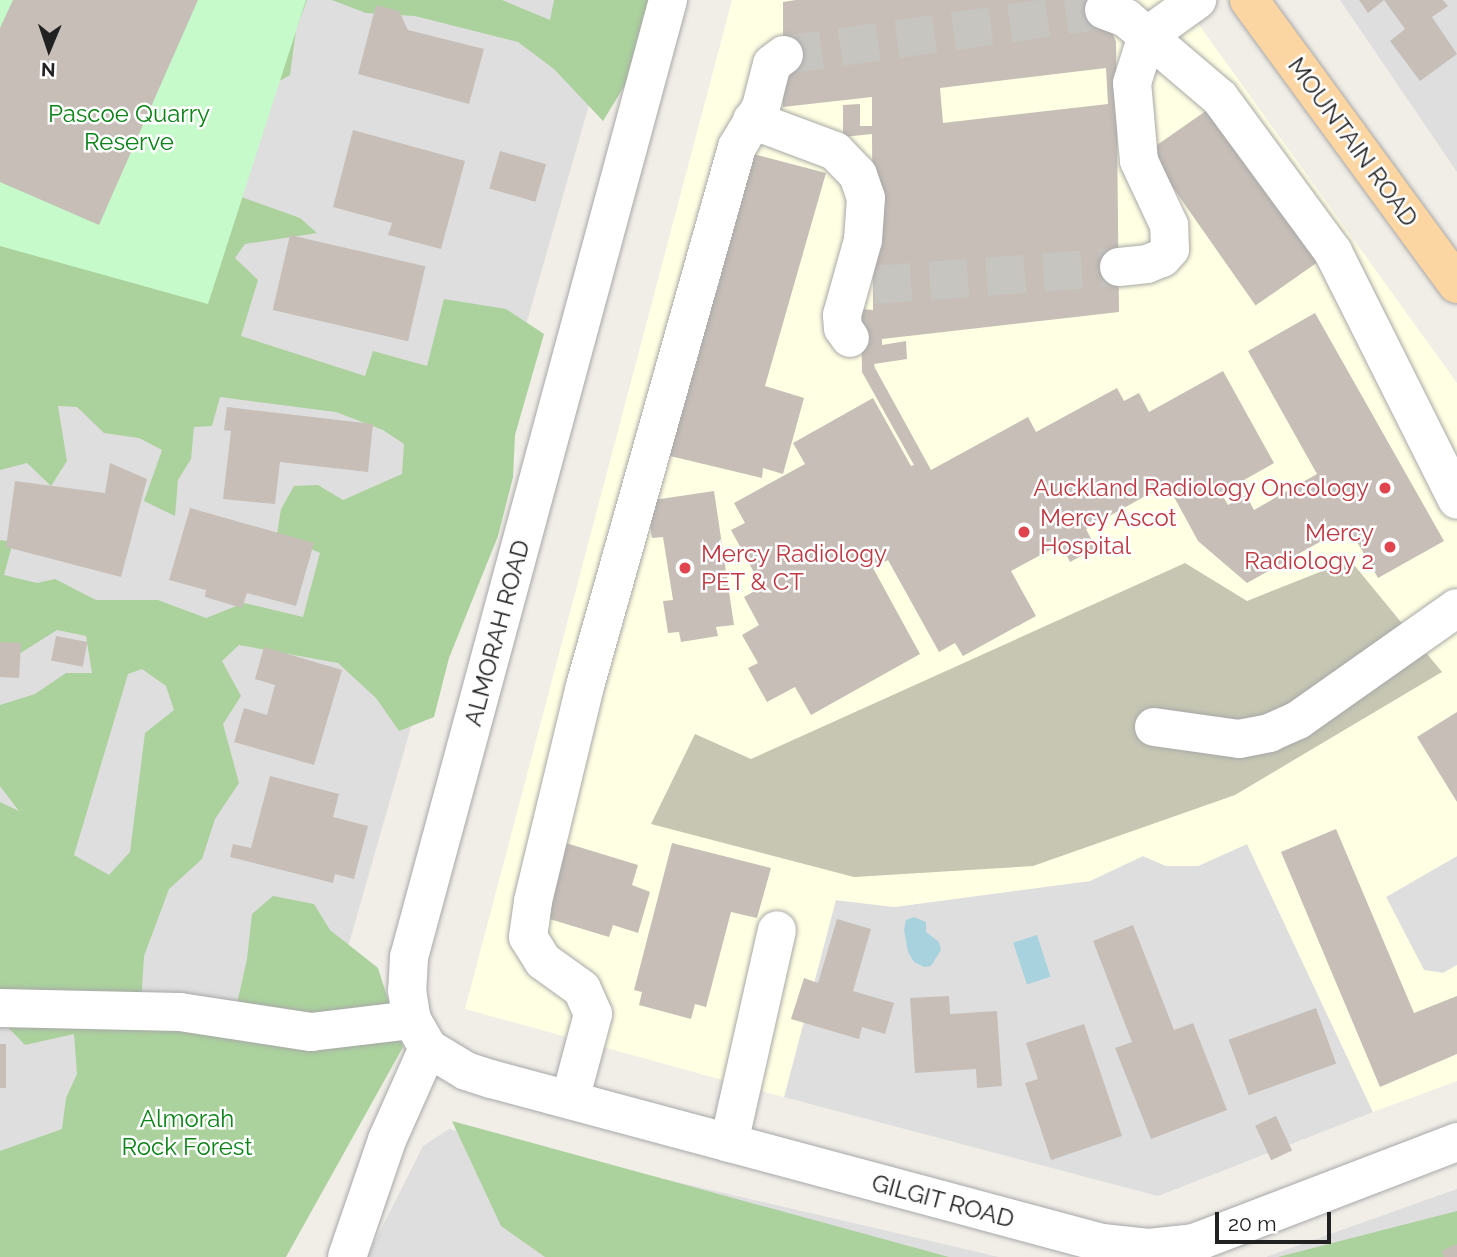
<!DOCTYPE html>
<style>
body{margin:0}
#map{position:relative;width:1457px;height:1257px;overflow:hidden;background:#f1eee8;font-family:Raleway,sans-serif}
div>[style]{position:absolute}
.residential>*{inset:0;background:#dfdede}
.education>*{inset:0;background:#ffffe3}
.construction>*{inset:0;background:#c6c6b3}
.forest>*{inset:0;background:#abd19d}
.park>*{inset:0;background:#c6facb}
.water>*{inset:0;background:#a9d2df;transform-origin:0 0}
.building>*{inset:0;background:#c6beb7;transform-origin:0 0}
.minor-tunnel>*{height:38px;margin-top:-19px;transform-origin:0;background:repeating-linear-gradient(90deg,#c7c5c0 0 38px,transparent 0 57px)}
.roads{filter:drop-shadow(0 0 2px #a8a8a8) drop-shadow(0 0 2px #a8a8a8)}
.minor>*{height:38px;margin:-19px;padding:0 19px;transform-origin:19px;border-radius:19px;background:#fff}
.major>*{height:38px;margin:-19px;padding:0 19px;transform-origin:19px;border-radius:19px;background:#fcd6a2}
.dots>*{width:19px;height:19px;translate:-50% -50%;box-sizing:border-box;border:4px solid #fff;border-radius:50%}
span{translate:-50% -50%;white-space:nowrap;text-align:center;line-height:1.15;-webkit-text-stroke:5px #fff;paint-order:stroke}
.park-label{font-size:24px;color:#0b8317}
.street-label{font-size:24px;color:#212121}
.health-label{font-size:24px;color:#be3a42}
.right{translate:-100% -50%;text-align:right}
.left{translate:0 -50%;text-align:left}
.north{position:absolute;left:14px;top:14px;width:70px;height:70px;-webkit-text-stroke:5px #fff;paint-order:stroke;rotate:182deg;font-size:19px;font-weight:700;line-height:28px;text-align:center;color:#212121}
.north::after{content:'';display:block;margin:auto;width:24px;height:32px;background:#212121;clip-path:polygon(50% 0,100% 100%,50% 72%,0 100%)}
.scale{position:absolute;left:1215px;top:1212px;width:116px;height:32px;box-sizing:border-box;border:4px solid #212121;border-top:0;padding-left:9px;font-size:21px;line-height:24px;white-space:nowrap;color:#212121;-webkit-text-stroke:5px #fff;paint-order:stroke}
</style>
<div id="map">
<div class="residential">
<div style="clip-path:polygon(306px 0,619px 0,344px 961px,0 1219px,0 246px)"></div>
<div style="clip-path:polygon(1340px 0,1457px 0,1457px 172px)"></div>
<div style="clip-path:polygon(1247px 844px,1373px 1112px,1158px 1196px,784px 1097px,835px 900px,894px 907px,1090px 881px,1143px 856px,1166px 866px,1198px 866px)"></div>
<div style="clip-path:polygon(1457px 856px,1457px 965px,1443px 973px,1424px 970px,1386px 897px)"></div>
<div style="clip-path:polygon(449px 1129px,999px 1257px,367px 1257px,423px 1146px)"></div>
<div style="clip-path:polygon(1457px 1189px,1457px 1257px,1266px 1257px)"></div>
</div>
<div class="education">
<div style="clip-path:polygon(732px 0,1181px 0,1457px 383px,1457px 856px,1386px 897px,1424px 970px,1443px 973px,1457px 965px,1457px 1081px,1373px 1112px,1247px 844px,1198px 866px,1166px 866px,1143px 856px,1090px 881px,894px 907px,836px 900px,784px 1097px,465px 1009px)"></div>
</div>
<div class="construction">
<div style="clip-path:polygon(1350px 560px,1442px 672px,1235px 795px,1033px 866px,854px 877px,651px 824px,695px 734px,751px 759px,1185px 563px,1247px 601px)"></div>
</div>
<div class="forest">
<div style="clip-path:polygon(evenodd,198px 0,307px 0,296px 30px,290px 75px,269px 87px,236px 195px,300px 218px,317px 233px,245px 244px,235px 258px,258px 280px,241px 336px,365px 376px,373px 351px,427px 366px,444px 299px,506px 309px,544px 334px,515px 435px,513px 477px,498px 536px,449px 658px,434px 717px,399px 731px,376px 698px,338px 663px,239px 645px,222px 661px,241px 696px,223px 724px,239px 783px,215px 819px,202px 859px,169px 889px,144px 956px,141px 1005px,234px 1017px,247px 959px,252px 914px,273px 896px,314px 904px,330px 930px,378px 968px,403px 1047px,286px 1257px,0 1257px,0 1151px,62px 1129px,66px 1098px,77px 1074px,74px 1034px,25px 1045px,0 1019px,0 802px,19px 811px,0 786px,0 705px,35px 694px,66px 673px,92px 673px,86px 636px,57px 630px,19px 654px,0 644px,0 540px,13px 542px,4px 575px,37px 583px,55px 579px,96px 600px,158px 600px,206px 618px,244px 603px,303px 617px,320px 553px,277px 534px,281px 509px,294px 486px,318px 485px,343px 500px,402px 474px,404px 444px,383px 430px,336px 412px,220px 397px,212px 426px,194px 427px,191px 459px,178px 480px,175px 516px,144px 501px,162px 450px,139px 438px,104px 433px,77px 407px,58px 406px,67px 461px,51px 486px,27px 463px,0 470px,0 203px,198px 0,142px 669px,166px 686px,174px 710px,145px 733px,130px 852px,109px 875px,74px 855px,128px 674px,142px 669px)"></div>
<div style="clip-path:polygon(332px 0,502px 0,550px 20px,554px 0,656px 0,644px 54px,603px 121px,554px 69px,518px 42px,415px 16px,366px 13px)"></div>
<div style="clip-path:polygon(452px 1121px,949px 1257px,545px 1257px,501px 1226px)"></div>
<div style="clip-path:polygon(1457px 1211px,1457px 1257px,1278px 1257px)"></div>
</div>
<div class="park">
<div style="clip-path:polygon(0 0,306px 0,208px 304px,0 246px)"></div>
</div>
<div class="water">
<div style="clip-path:polygon(914px 917px,926px 922px,926px 932px,939px 942px,941px 950px,931px 966px,924px 967px,914px 962px,908px 952px,904px 930px,906px 920px)"></div>
<div style="left:1037px;top:935px;width:44px;height:25px;rotate:72deg"></div>
</div>
<div class="building">
<div style="clip-path:polygon(13px 0,198px 0,99px 225px,0 182px,0 28px)"></div>
<div style="clip-path:polygon(evenodd,796px 0,1100px 0,1116px 42px,1119px 312px,882px 339px,882px 345px,906px 341px,907px 359px,874px 364px,875px 368px,931px 470px,1028px 417px,1036px 432px,1117px 388px,1124px 401px,1139px 393px,1149px 412px,1223px 371px,1274px 463px,1221px 493px,1228px 505px,1246px 495px,1254px 510px,1317px 474px,1248px 351px,1315px 313px,1444px 541px,1378px 578px,1348px 526px,1247px 583px,1198px 541px,1167px 484px,1086px 529px,1096px 548px,1070px 562px,1061px 544px,1011px 571px,1036px 616px,963px 656px,955px 643px,939px 652px,888px 560px,873px 568px,920px 654px,811px 715px,795px 687px,767px 702px,748px 668px,758px 663px,742px 635px,759px 625px,744px 597px,762px 587px,731px 530px,745px 523px,734px 503px,805px 464px,793px 443px,873px 398px,911px 466px,914px 465px,862px 372px,861px 309px,873px 310px,872px 134px,843px 137px,843px 105px,860px 104px,860px 126px,872px 126px,872px 97px,783px 107px,783px 2px,796px 0,1106px 68px,1108px 104px,943px 123px,940px 88px,1106px 68px)"></div>
<div style="clip-path:polygon(1359px 0,1443px 0,1448px 6px,1432px 17px,1457px 54px,1420px 81px,1390px 41px,1405px 29px,1384px 0,1368px 13px)"></div>
<div style="clip-path:polygon(376px 5px,399px 11px,408px 30px,484px 49px,469px 104px,358px 74px)"></div>
<div style="left:1210px;top:108px;width:188px;height:76px;rotate:55deg"></div>
<div style="clip-path:polygon(353px 130px,465px 161px,441px 249px,388px 235px,392px 223px,333px 207px)"></div>
<div style="left:500px;top:151px;width:48px;height:39px;rotate:16deg"></div>
<div style="clip-path:polygon(753px 154px,826px 173px,765px 386px,804px 398px,783px 474px,763px 468px,762px 478px,666px 455px)"></div>
<div style="left:290px;top:235px;width:139px;height:77px;rotate:13deg"></div>
<div style="clip-path:polygon(227px 407px,373px 424px,368px 472px,280px 462px,275px 504px,223px 499px,231px 431px,224px 430px)"></div>
<div style="clip-path:polygon(110px 463px,147px 479px,121px 577px,6px 547px,15px 481px,105px 493px)"></div>
<div style="clip-path:polygon(714px 491px,734px 625px,716px 627px,718px 636px,681px 642px,679px 632px,668px 633px,663px 601px,673px 600px,663px 537px,652px 538px,647px 501px)"></div>
<div style="clip-path:polygon(190px 508px,314px 543px,296px 606px,247px 593px,242px 608px,205px 597px,206px 590px,169px 580px)"></div>
<div style="left:56px;top:636px;width:32px;height:25px;rotate:11deg"></div>
<div style="left:0;top:642px;width:21px;height:35px;rotate:3deg"></div>
<div style="clip-path:polygon(264px 647px,342px 670px,314px 765px,234px 742px,244px 708px,267px 715px,275px 685px,255px 679px)"></div>
<div style="clip-path:polygon(1457px 712px,1457px 802px,1417px 737px)"></div>
<div style="clip-path:polygon(270px 776px,339px 794px,333px 817px,368px 826px,354px 879px,335px 874px,333px 883px,230px 857px,233px 844px,251px 848px)"></div>
<div style="clip-path:polygon(1336px 829px,1414px 1013px,1457px 996px,1457px 1054px,1380px 1087px,1281px 852px)"></div>
<div style="clip-path:polygon(566px 843px,638px 865px,632px 885px,650px 892px,638px 933px,613px 925px,609px 937px,543px 917px)"></div>
<div style="clip-path:polygon(672px 843px,771px 868px,757px 918px,731px 912px,706px 1007px,695px 1004px,691px 1019px,639px 1005px,642px 992px,634px 990px)"></div>
<div style="clip-path:polygon(837px 919px,871px 929px,853px 991px,894px 1003px,885px 1034px,862px 1027px,859px 1039px,791px 1019px,804px 978px,818px 983px)"></div>
<div style="clip-path:polygon(1133px 925px,1174px 1030px,1193px 1023px,1227px 1110px,1151px 1139px,1115px 1048px,1132px 1042px,1093px 941px)"></div>
<div style="clip-path:polygon(949px 996px,950px 1014px,997px 1011px,1002px 1086px,977px 1088px,976px 1069px,915px 1073px,910px 998px)"></div>
<div style="left:1316px;top:1008px;width:59px;height:93px;rotate:70deg"></div>
<div style="clip-path:polygon(1084px 1024px,1122px 1136px,1051px 1160px,1025px 1083px,1038px 1079px,1026px 1043px)"></div>
<div style="left:0;top:1044px;width:6px;height:44px"></div>
<div style="left:1276px;top:1116px;width:38px;height:23px;rotate:65deg"></div>
<div style="clip-path:polygon(1457px 1244px,1457px 1257px,1444px 1257px,1441px 1251px)"></div>
</div>
<div class="minor-tunnel">
<div style="left:784px;top:55px;width:323px;rotate:-8deg"></div>
<div style="left:873px;top:285px;width:247px;rotate:-4.2deg"></div>
</div>
<div class="roads">
<div class="minor">
<div style="left:668px;top:0;width:991px;rotate:105.14deg"></div>
<div style="left:409px;top:957px;width:33px;rotate:93deg"></div>
<div style="left:407px;top:990px;width:30px;rotate:81deg"></div>
<div style="left:412px;top:1020px;width:32px;rotate:60deg"></div>
<div style="left:428px;top:1048px;width:44px;rotate:31.2deg"></div>
<div style="left:466px;top:1071px;width:26px;rotate:18deg"></div>
<div style="left:491px;top:1079px;width:633px;rotate:15.02deg"></div>
<div style="left:1102px;top:1243px;width:47px;rotate:6.1deg"></div>
<div style="left:1149px;top:1248px;width:45px;rotate:-6.3deg"></div>
<div style="left:1194px;top:1243px;width:282px;rotate:-21deg"></div>
<div style="left:1104px;top:10px;width:23px;rotate:20deg"></div>
<div style="left:1126px;top:18px;width:123px;rotate:40.4deg"></div>
<div style="left:1220px;top:98px;width:191px;rotate:53.7deg"></div>
<div style="left:1333px;top:252px;width:277px;rotate:63.4deg"></div>
<div style="left:752px;top:120px;width:89px;rotate:20.5deg"></div>
<div style="left:835px;top:151px;width:33px;rotate:46deg"></div>
<div style="left:858px;top:175px;width:24px;rotate:71deg"></div>
<div style="left:866px;top:198px;width:42px;rotate:94.1deg"></div>
<div style="left:863px;top:240px;width:78px;rotate:105.6deg"></div>
<div style="left:842px;top:315px;width:13px;rotate:86deg"></div>
<div style="left:843px;top:328px;width:12px;rotate:55deg"></div>
<div style="left:1119px;top:267px;width:28px;rotate:-6deg"></div>
<div style="left:1147px;top:264px;width:16px;rotate:-22deg"></div>
<div style="left:1162px;top:258px;width:12px;rotate:-48deg"></div>
<div style="left:1170px;top:249px;width:24px;rotate:-92deg"></div>
<div style="left:1169px;top:225px;width:71px;rotate:-115.1deg"></div>
<div style="left:1139px;top:161px;width:78px;rotate:-95.1deg"></div>
<div style="left:1132px;top:83px;width:49px;rotate:-72.3deg"></div>
<div style="left:1147px;top:36px;width:62px;rotate:-35.8deg"></div>
<div style="left:1154px;top:727px;width:86px;rotate:8deg"></div>
<div style="left:1239px;top:739px;width:31px;rotate:-11deg"></div>
<div style="left:1269px;top:733px;width:32px;rotate:-24deg"></div>
<div style="left:1298px;top:720px;width:194px;rotate:-35.2deg"></div>
<div style="left:0;top:1008px;width:180px;rotate:1.3deg"></div>
<div style="left:180px;top:1012px;width:133px;rotate:8.7deg"></div>
<div style="left:311px;top:1032px;width:102px;rotate:-6.8deg"></div>
<div style="left:570px;top:1100px;width:89px;rotate:-75deg"></div>
<div style="left:593px;top:1014px;width:27px;rotate:-114deg"></div>
<div style="left:582px;top:989px;width:48px;rotate:-144.3deg"></div>
<div style="left:543px;top:961px;width:28px;rotate:-122deg"></div>
<div style="left:528px;top:937px;width:36px;rotate:-82deg"></div>
<div style="left:533px;top:901px;width:221px;rotate:-76.4deg"></div>
<div style="left:585px;top:686px;width:560px;rotate:-74.25deg"></div>
<div style="left:737px;top:147px;width:47px;rotate:-59deg"></div>
<div style="left:761px;top:107px;width:44px;rotate:-75.7deg"></div>
<div style="left:772px;top:64px;width:15px;rotate:-37deg"></div>
<div style="left:729px;top:1143px;width:218px;rotate:-77.3deg"></div>
<div style="left:347px;top:1257px;width:124px;rotate:-71.1deg"></div>
<div style="left:387px;top:1140px;width:101px;rotate:-66deg"></div>
</div>
<div class="major">
<div style="left:1249px;top:0;width:352px;rotate:53.8deg"></div>
</div>
</div>
<div class="dots">
<div style="left:1385px;top:488px;background:#e0444e"></div>
<div style="left:1024px;top:532px;background:#e0444e"></div>
<div style="left:1390px;top:547px;background:#e0444e"></div>
<div style="left:685px;top:568px;background:#e0444e"></div>
</div>
<div class="park-label">
<span style="left:129px;top:128px">Pascoe Quarry<br>Reserve</span>
<span style="left:187px;top:1133px">Almorah<br>Rock Forest</span>
</div>
<div class="street-label">
<span style="left:1353px;top:142px;rotate:54deg">MOUNTAIN ROAD</span>
<span style="left:497px;top:633px;rotate:-75deg">ALMORAH ROAD</span>
<span style="left:943px;top:1201px;rotate:15deg">GILGIT ROAD</span>
</div>
<div class="health-label">
<span class="right" style="left:1369px;top:488px">Auckland Radiology Oncology</span>
<span class="left" style="left:1040px;top:532px">Mercy Ascot<br>Hospital</span>
<span class="right" style="left:1374px;top:547px">Mercy<br>Radiology 2</span>
<span class="left" style="left:701px;top:568px">Mercy Radiology<br>PET &amp; CT</span>
</div>
<div class="north">N</div>
<div class="scale">20 m</div>
</div>
